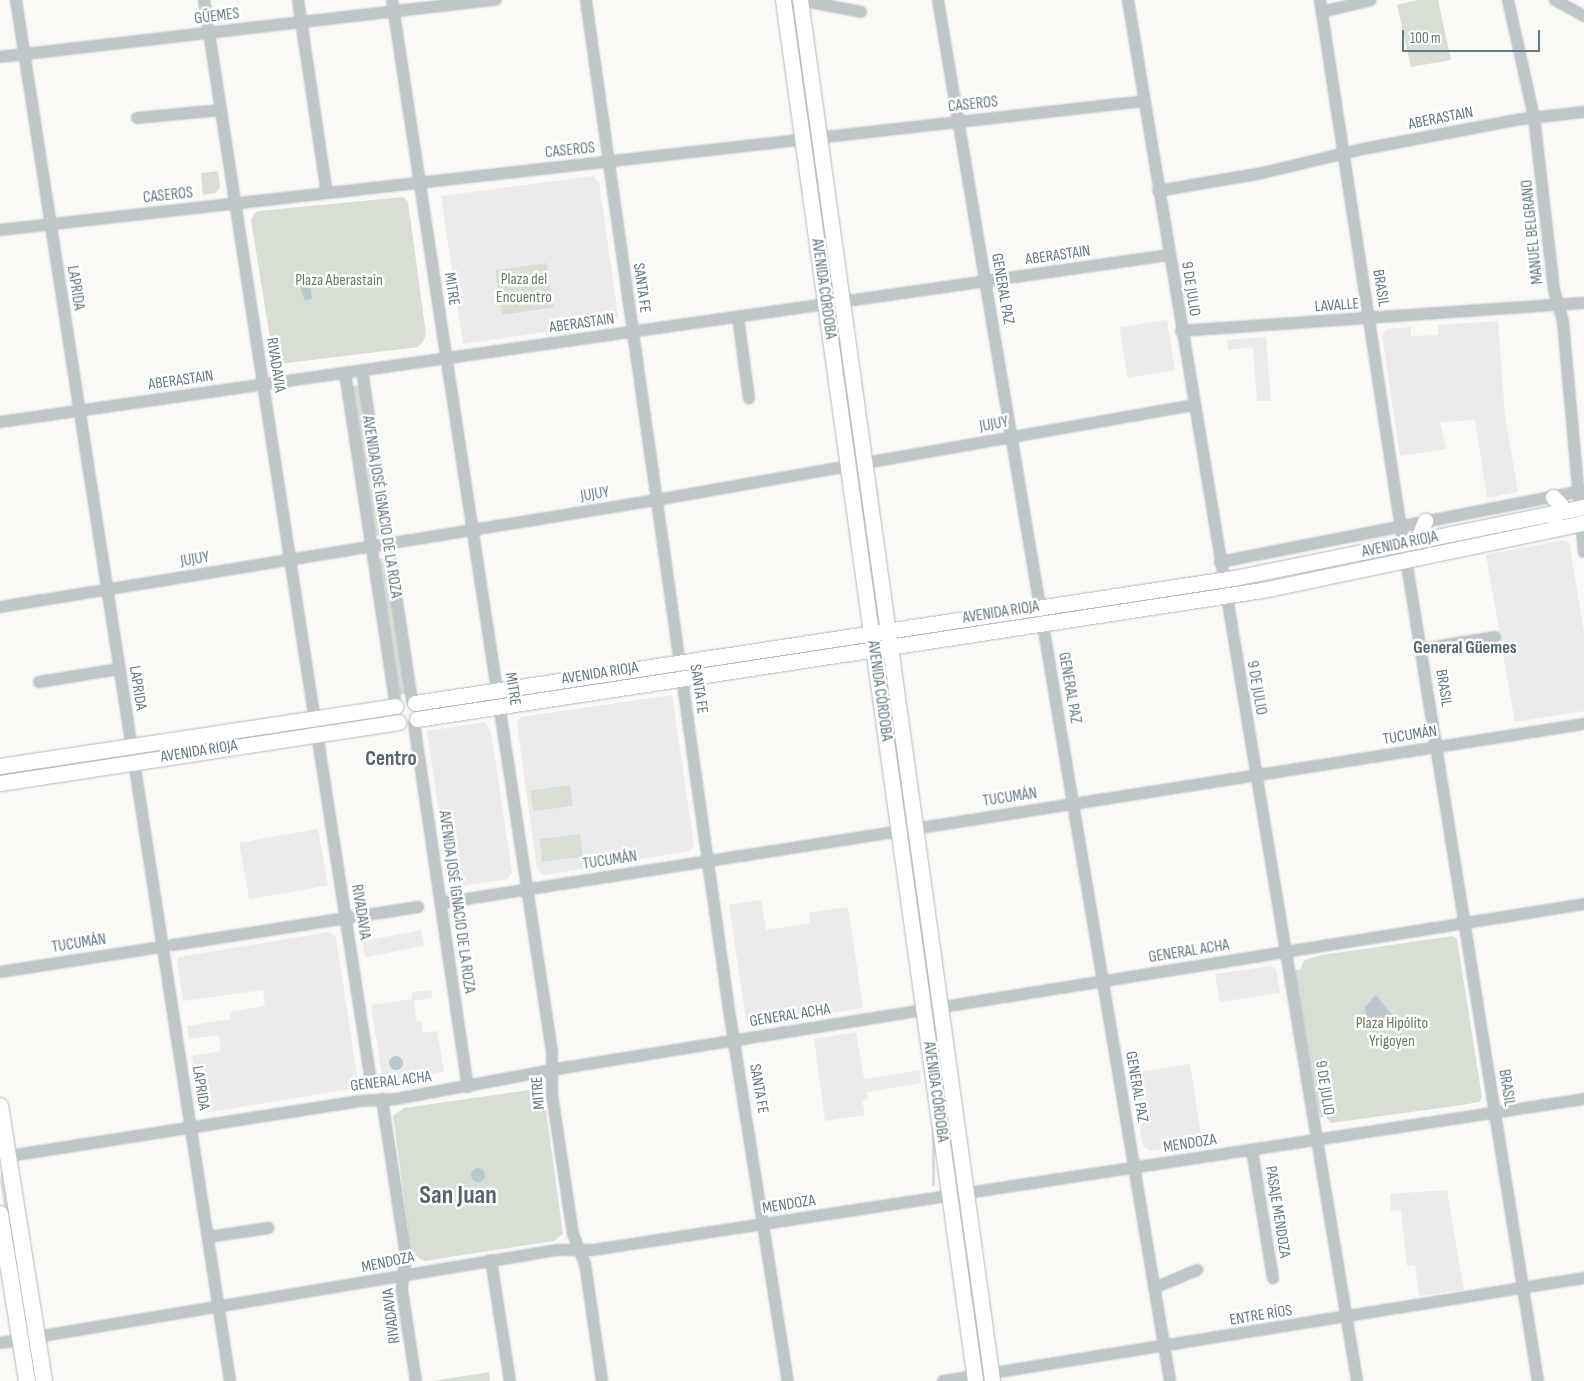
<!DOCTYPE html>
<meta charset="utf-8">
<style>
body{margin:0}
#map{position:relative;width:1584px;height:1381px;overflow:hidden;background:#f9f9f6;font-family:"Sofia Sans Condensed",sans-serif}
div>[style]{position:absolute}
.built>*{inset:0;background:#eaebea;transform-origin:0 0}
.green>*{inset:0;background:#d9ded5;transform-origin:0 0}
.water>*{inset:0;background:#b8c8cc}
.round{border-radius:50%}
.roads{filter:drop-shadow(0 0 1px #b2babe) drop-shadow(0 0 1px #b2babe)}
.street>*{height:10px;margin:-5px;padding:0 5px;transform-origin:5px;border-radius:5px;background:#bfc6c9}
.secondary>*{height:15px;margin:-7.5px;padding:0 7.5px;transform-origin:7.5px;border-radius:7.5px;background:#fff}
.primary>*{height:16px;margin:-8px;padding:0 8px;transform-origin:8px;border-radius:8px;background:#fff}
span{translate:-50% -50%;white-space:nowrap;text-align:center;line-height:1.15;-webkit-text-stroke:5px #fff;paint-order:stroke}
.street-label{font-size:16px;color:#627884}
.park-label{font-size:16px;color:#687a61}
.neighbourhood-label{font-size:18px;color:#54656e;font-weight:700}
.district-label{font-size:21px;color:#54656e;font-weight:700}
.town-label{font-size:26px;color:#54656e;font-weight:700}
.scale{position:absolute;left:1402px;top:30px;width:138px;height:22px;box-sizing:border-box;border:2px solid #627884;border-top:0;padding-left:6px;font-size:15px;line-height:18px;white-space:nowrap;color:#627884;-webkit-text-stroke:4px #fff;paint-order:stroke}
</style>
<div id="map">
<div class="built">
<div style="clip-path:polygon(593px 176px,599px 182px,618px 316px,613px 322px,463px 344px,441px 196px)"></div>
<div style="left:1167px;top:320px;width:51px;height:48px;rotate:81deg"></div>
<div style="clip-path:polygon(1498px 321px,1505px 416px,1518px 492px,1487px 498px,1475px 420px,1440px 422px,1446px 449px,1400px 456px,1382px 335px,1387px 329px,1411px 327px,1411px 336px,1438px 335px,1438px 325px)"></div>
<div style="clip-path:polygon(1266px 337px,1271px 401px,1257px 401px,1253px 347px,1228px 350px,1227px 340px)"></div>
<div style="clip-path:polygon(1564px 540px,1569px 543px,1584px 632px,1584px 711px,1515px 722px,1486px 555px)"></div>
<div style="clip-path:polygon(672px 695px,694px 846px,690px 851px,544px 875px,537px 869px,517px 723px,521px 717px)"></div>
<div style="clip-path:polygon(485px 722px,491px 732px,512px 872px,508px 879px,450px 888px,427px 731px)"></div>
<div style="left:318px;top:829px;width:57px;height:80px;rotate:80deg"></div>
<div style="clip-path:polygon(761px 900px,766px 930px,810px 923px,809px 913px,848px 907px,863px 1008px,753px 1026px,746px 1020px,729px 905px)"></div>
<div style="left:421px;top:930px;width:16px;height:60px;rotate:79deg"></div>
<div style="clip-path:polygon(329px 932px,336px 937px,358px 1082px,352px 1089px,209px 1112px,200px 1106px,192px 1056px,221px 1051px,219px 1035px,189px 1039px,187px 1026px,231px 1019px,230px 1012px,265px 1006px,263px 990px,183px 1001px,177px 960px,179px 957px)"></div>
<div style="clip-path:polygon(1271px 966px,1276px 969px,1280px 993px,1220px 1002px,1215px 974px)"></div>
<div style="clip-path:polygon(431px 990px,432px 998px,414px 1001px,416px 1017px,417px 1022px,421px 1021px,423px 1033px,437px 1031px,444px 1072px,383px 1081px,371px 1005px,412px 999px,412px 992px)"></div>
<div style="clip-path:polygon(856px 1032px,864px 1079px,920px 1070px,921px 1083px,867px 1092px,868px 1099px,862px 1100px,865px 1115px,825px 1121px,814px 1039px)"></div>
<div style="clip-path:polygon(1190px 1064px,1202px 1143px,1150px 1151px,1143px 1146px,1131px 1073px)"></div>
<div style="clip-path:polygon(1447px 1190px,1464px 1290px,1419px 1296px,1415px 1265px,1407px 1266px,1401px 1210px,1391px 1211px,1390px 1194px)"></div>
</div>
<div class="green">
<div style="clip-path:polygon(788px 0,795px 0,809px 125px,807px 125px)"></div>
<div style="clip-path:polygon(1418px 0,1438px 0,1451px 60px,1411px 67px,1397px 5px)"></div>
<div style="left:812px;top:150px;width:141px;height:2px;rotate:81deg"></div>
<div style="clip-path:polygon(218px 171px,220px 188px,215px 193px,203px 195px,201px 173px)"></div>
<div style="clip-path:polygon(404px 197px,408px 202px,426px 334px,423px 342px,418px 347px,279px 364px,273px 357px,251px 220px,254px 214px,258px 211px)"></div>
<div style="left:547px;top:263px;width:45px;height:52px;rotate:82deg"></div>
<div style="clip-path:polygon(835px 314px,856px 450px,854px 452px,851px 451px)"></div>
<div style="clip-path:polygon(355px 385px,359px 386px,381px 533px,378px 536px,375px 535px,352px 387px)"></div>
<div style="clip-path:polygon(858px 476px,880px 619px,877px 620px,875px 620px)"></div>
<div style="clip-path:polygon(382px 558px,386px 559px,406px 694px,400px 695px,379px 560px)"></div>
<div style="clip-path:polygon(882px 662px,886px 663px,905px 818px,903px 817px)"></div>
<div style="clip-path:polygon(302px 726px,302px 731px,144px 754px,143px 752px)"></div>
<div style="clip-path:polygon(118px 754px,119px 758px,0 778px,0 771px)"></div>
<div style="left:570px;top:785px;width:21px;height:40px;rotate:82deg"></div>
<div style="left:580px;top:834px;width:23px;height:41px;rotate:83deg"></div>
<div style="clip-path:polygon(909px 843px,932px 995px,930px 996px,906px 844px)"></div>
<div style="clip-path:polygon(1453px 936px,1457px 939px,1482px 1097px,1479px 1102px,1462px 1105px,1331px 1123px,1325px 1116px,1320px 1118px,1294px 969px,1300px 970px,1304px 960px,1322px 955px)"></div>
<div style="left:932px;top:1018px;width:3px;height:168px"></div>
<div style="clip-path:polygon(535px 1089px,544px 1096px,563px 1234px,554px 1241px,424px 1261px,419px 1258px,411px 1249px,393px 1116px,404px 1108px)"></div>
<div style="clip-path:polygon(2px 1168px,28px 1324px,26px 1325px,23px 1324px,0 1182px)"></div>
<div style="clip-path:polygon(959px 1207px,983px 1361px,981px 1362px,979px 1362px)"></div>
<div style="clip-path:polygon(489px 1372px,490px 1381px,434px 1381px)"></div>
</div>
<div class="water">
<div style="clip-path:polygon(301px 273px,309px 273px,312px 298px,305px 301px,300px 287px)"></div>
<div style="clip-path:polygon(1376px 995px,1396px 1020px,1385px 1028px,1373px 1027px,1366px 1019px,1365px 1007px)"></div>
<div class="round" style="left:389px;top:1056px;width:14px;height:14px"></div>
<div class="round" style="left:471px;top:1168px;width:14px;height:14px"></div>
</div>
<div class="roads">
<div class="street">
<div style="left:16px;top:0;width:1397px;rotate:81.19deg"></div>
<div style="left:204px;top:0;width:743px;rotate:81.25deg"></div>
<div style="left:298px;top:0;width:195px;rotate:81.5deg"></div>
<div style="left:392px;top:0;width:1064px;rotate:81.35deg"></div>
<div style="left:552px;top:1052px;width:43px;rotate:90deg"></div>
<div style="left:552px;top:1095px;width:141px;rotate:81.4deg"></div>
<div style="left:573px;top:1234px;width:31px;rotate:68deg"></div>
<div style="left:585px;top:1263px;width:119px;rotate:81.8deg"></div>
<div style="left:586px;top:0;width:1020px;rotate:81.94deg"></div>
<div style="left:729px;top:1010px;width:376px;rotate:81deg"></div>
<div style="left:800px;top:0;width:62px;rotate:11.1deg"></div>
<div style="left:938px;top:0;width:1400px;rotate:80.46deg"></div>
<div style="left:1128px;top:0;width:1400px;rotate:80.58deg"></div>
<div style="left:1320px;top:0;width:515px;rotate:81.29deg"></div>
<div style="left:1398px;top:509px;width:883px;rotate:80.88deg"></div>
<div style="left:1508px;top:0;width:120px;rotate:77.5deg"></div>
<div style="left:1534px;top:117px;width:174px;rotate:83.4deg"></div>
<div style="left:1554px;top:290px;width:33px;rotate:74deg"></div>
<div style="left:1563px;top:322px;width:231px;rotate:84.8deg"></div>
<div style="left:1555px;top:0;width:33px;rotate:29deg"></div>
<div style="left:1322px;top:12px;width:50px;rotate:-13.8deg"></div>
<div style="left:0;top:57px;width:499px;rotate:-6.6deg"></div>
<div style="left:137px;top:118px;width:84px;rotate:-5.4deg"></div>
<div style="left:1158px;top:191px;width:106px;rotate:-9.8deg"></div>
<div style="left:1262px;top:173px;width:104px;rotate:-13.4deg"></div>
<div style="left:1363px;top:149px;width:162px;rotate:-10.7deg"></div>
<div style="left:1522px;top:119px;width:62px;rotate:-6.4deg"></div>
<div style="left:0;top:230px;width:1151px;rotate:-6.43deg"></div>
<div style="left:738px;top:317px;width:82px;rotate:82.3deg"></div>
<div style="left:1181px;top:331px;width:404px;rotate:-4deg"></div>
<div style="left:362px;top:370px;width:335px;rotate:81.4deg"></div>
<div style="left:345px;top:373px;width:336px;rotate:81.3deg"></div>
<div style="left:0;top:422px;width:1181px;rotate:-8.13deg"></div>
<div style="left:1220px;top:562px;width:370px;rotate:-11.1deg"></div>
<div style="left:0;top:607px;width:665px;rotate:-9.26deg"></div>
<div style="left:656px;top:500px;width:546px;rotate:-10.01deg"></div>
<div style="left:1422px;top:649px;width:74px;rotate:-9.3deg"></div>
<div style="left:39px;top:682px;width:81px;rotate:-9.2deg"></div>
<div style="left:414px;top:723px;width:368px;rotate:81.6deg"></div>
<div style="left:319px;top:746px;width:341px;rotate:81.2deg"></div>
<div style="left:441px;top:903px;width:1157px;rotate:-8.9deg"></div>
<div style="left:173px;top:945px;width:248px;rotate:-8.8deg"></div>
<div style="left:0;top:972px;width:164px;rotate:-8.8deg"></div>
<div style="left:382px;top:1099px;width:158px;rotate:81.3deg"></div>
<div style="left:406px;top:1255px;width:35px;rotate:97deg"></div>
<div style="left:402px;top:1290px;width:92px;rotate:81.3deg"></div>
<div style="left:1252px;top:1150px;width:130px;rotate:80.7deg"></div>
<div style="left:3px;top:1157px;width:360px;rotate:-8.9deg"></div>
<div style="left:359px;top:1101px;width:37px;rotate:-3deg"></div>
<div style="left:396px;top:1099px;width:176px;rotate:-10.5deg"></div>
<div style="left:569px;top:1067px;width:1028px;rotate:-9.12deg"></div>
<div style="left:208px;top:1237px;width:61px;rotate:-8.5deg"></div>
<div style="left:491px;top:1260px;width:122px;rotate:81.1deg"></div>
<div style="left:1154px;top:1288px;width:47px;rotate:-22.7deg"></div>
<div style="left:0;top:1343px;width:565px;rotate:-9.48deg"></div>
<div style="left:557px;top:1250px;width:36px"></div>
<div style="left:593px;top:1250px;width:1002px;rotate:-8.66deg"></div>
<div style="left:943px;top:1381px;width:649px;rotate:-9.13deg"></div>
</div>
<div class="secondary">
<div style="left:783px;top:0;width:1394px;rotate:82.08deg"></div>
<div style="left:800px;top:0;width:1394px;rotate:82.08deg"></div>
<div style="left:1553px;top:497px;width:10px;rotate:45deg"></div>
<div style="left:1560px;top:504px;width:15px;rotate:113deg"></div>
<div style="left:1417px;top:541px;width:22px;rotate:-68deg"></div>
<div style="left:415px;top:703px;width:828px;rotate:-8.68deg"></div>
<div style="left:1234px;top:578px;width:357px;rotate:-11.5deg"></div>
<div style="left:417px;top:719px;width:855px;rotate:-8.68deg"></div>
<div style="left:1262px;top:590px;width:329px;rotate:-11.8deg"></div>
<div style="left:0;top:766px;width:400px;rotate:-8.6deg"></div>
<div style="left:0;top:783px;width:403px;rotate:-8.7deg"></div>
</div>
<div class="primary">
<div style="left:0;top:1106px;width:278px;rotate:80.9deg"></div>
<div style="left:0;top:1214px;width:169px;rotate:80.8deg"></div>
</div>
</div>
<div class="street-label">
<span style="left:217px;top:17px;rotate:-7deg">GÜEMES</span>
<span style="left:973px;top:105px;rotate:-6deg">CASEROS</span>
<span style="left:1441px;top:119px;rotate:-11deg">ABERASTAIN</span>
<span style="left:570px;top:151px;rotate:-6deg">CASEROS</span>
<span style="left:168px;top:196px;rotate:-6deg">CASEROS</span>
<span style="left:1533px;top:232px;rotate:-96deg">MANUEL BELGRANO</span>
<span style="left:1058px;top:256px;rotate:-8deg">ABERASTAIN</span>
<span style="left:75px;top:288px;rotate:81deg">LAPRIDA</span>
<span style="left:641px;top:288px;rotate:82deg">SANTA FE</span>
<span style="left:1380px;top:288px;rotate:81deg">BRASIL</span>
<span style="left:451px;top:289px;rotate:81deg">MITRE</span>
<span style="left:823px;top:289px;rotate:82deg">AVENIDA CÓRDOBA</span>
<span style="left:1002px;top:289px;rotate:80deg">GENERAL PAZ</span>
<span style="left:1190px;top:289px;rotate:81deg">9 DE JULIO</span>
<span style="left:1337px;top:306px;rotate:-4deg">LAVALLE</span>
<span style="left:582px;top:324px;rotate:-8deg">ABERASTAIN</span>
<span style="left:275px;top:365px;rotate:81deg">RIVADAVIA</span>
<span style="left:181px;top:381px;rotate:-8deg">ABERASTAIN</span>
<span style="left:994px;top:425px;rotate:-10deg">JUJUY</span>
<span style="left:595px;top:495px;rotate:-9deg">JUJUY</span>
<span style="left:381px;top:507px;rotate:81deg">AVENIDA JOSÉ IGNACIO DE LA ROZA</span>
<span style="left:1400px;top:545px;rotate:-12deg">AVENIDA RIOJA</span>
<span style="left:195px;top:560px;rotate:-9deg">JUJUY</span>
<span style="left:1001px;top:613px;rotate:-9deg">AVENIDA RIOJA</span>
<span style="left:600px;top:674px;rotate:-9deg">AVENIDA RIOJA</span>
<span style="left:137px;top:688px;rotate:81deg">LAPRIDA</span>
<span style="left:1069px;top:688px;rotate:80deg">GENERAL PAZ</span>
<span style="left:1256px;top:688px;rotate:80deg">9 DE JULIO</span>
<span style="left:1443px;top:688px;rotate:81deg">BRASIL</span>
<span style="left:512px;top:689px;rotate:81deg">MITRE</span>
<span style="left:698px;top:689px;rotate:81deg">SANTA FE</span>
<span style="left:879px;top:691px;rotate:82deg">AVENIDA CÓRDOBA</span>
<span style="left:1410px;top:736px;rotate:-9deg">TUCUMÁN</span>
<span style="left:199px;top:752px;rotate:-9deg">AVENIDA RIOJA</span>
<span style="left:1010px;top:798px;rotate:-9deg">TUCUMÁN</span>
<span style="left:610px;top:861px;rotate:-9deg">TUCUMÁN</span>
<span style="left:456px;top:902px;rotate:82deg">AVENIDA JOSÉ IGNACIO DE LA ROZA</span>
<span style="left:360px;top:912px;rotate:81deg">RIVADAVIA</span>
<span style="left:79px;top:944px;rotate:-9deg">TUCUMÁN</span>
<span style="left:1189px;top:952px;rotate:-9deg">GENERAL ACHA</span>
<span style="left:790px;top:1016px;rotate:-9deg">GENERAL ACHA</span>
<span style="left:391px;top:1082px;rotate:-7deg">GENERAL ACHA</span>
<span style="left:1136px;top:1087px;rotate:80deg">GENERAL PAZ</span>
<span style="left:200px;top:1088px;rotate:81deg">LAPRIDA</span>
<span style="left:1324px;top:1088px;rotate:81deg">9 DE JULIO</span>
<span style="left:1506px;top:1088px;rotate:81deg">BRASIL</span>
<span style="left:758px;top:1089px;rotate:80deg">SANTA FE</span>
<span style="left:935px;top:1092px;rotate:82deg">AVENIDA CÓRDOBA</span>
<span style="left:539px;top:1093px;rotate:-94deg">MITRE</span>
<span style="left:1190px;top:1144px;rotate:-9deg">MENDOZA</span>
<span style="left:789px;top:1205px;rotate:-9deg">MENDOZA</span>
<span style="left:1277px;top:1212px;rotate:81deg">PASAJE MENDOZA</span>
<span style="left:388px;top:1263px;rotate:-12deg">MENDOZA</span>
<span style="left:392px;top:1316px;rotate:-97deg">RIVADAVIA</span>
<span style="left:1261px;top:1316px;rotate:-9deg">ENTRE RÍOS</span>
</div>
<div class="park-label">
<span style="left:524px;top:289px">Plaza del<br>Encuentro</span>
<span style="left:339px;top:281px">Plaza Aberastain</span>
<span style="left:1392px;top:1033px">Plaza Hipólito<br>Yrigoyen</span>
</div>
<div class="neighbourhood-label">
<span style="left:1465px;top:648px">General Güemes</span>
</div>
<div class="district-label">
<span style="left:391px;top:759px">Centro</span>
</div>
<div class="town-label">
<span style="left:458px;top:1196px">San Juan</span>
</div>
<div class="scale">100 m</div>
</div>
